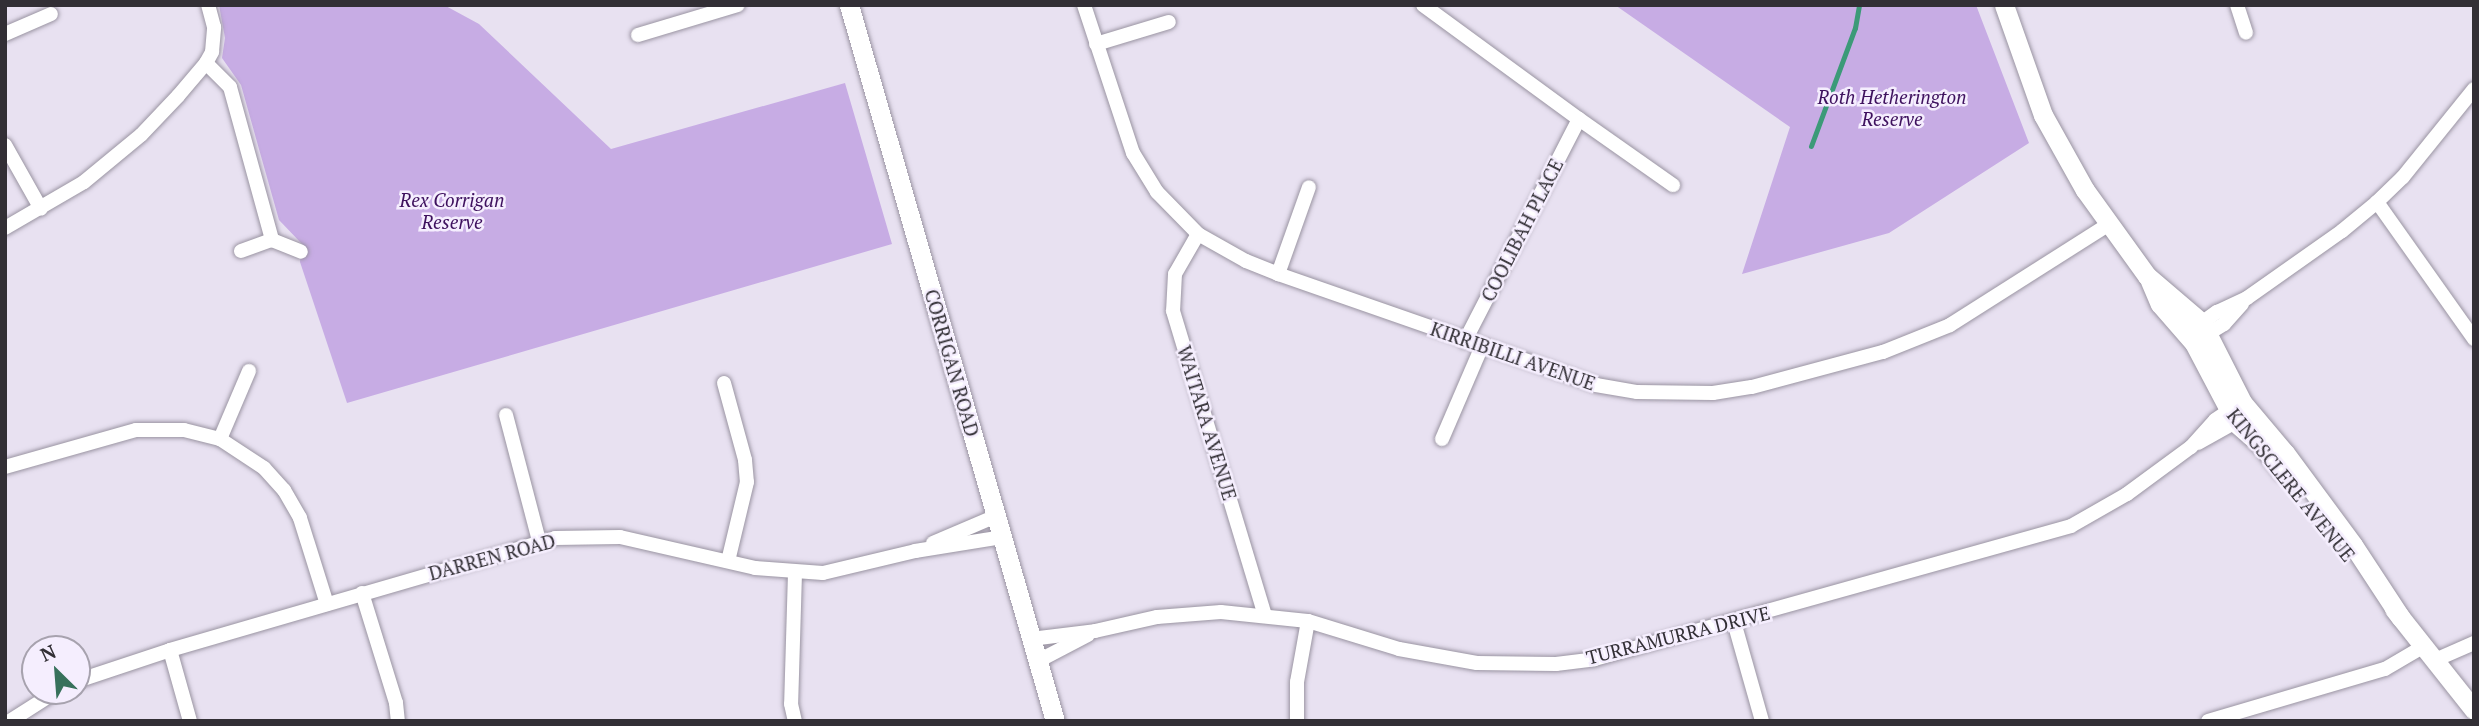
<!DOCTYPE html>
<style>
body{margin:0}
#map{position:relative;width:2479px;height:726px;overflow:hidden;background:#e8e1f1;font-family:"PT Serif",serif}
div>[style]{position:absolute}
.green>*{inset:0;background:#c7ace4}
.stream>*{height:5px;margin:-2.5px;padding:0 2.5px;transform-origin:2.5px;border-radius:2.5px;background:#3c9a78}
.roads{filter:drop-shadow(0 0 2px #9a94a2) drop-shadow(0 0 2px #9a94a2)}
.street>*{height:14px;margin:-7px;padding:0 7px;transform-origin:7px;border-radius:7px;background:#fff}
.secondary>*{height:19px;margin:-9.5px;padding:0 9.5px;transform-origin:9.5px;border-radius:9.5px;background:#fff}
span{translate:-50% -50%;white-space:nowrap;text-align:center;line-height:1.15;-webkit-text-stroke:5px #f5eefe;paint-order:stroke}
.park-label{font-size:19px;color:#3e115e;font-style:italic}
.street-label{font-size:19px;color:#322f35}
.frame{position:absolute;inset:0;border:7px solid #322f35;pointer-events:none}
.north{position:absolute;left:21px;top:635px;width:70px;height:70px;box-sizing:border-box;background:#f5eefe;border:2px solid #a7a2ae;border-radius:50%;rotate:335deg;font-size:19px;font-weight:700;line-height:28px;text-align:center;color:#322f35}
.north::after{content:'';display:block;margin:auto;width:24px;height:32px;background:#37715b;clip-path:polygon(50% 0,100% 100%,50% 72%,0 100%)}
</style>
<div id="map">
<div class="green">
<div style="clip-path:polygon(219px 5px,444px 5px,479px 24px,611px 149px,845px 83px,892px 244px,347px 403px,300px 262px,302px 244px,279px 220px,241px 85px,222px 58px,225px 38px)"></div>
<div style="clip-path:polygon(1615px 5px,1976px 5px,2029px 143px,1889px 233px,1742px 274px,1790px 127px)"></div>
</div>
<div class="stream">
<div style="left:1811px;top:146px;width:126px;rotate:-69.6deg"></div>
<div style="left:1855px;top:28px;width:23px;rotate:-80deg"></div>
</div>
<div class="roads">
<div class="street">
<div style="left:1084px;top:5px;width:156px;rotate:71.7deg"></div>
<div style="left:1133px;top:153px;width:46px;rotate:58.4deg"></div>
<div style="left:1157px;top:192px;width:59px;rotate:45.7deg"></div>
<div style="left:1198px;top:234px;width:55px;rotate:29.4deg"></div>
<div style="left:1246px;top:261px;width:35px;rotate:22deg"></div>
<div style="left:1278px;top:274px;width:337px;rotate:19.2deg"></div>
<div style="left:1596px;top:385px;width:42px;rotate:9.7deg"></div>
<div style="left:1637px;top:392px;width:76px;rotate:0.8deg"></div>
<div style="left:1713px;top:393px;width:39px;rotate:-9deg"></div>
<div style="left:1752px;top:387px;width:136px;rotate:-15deg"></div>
<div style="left:1883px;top:352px;width:72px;rotate:-21.9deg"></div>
<div style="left:1950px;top:325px;width:188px;rotate:-32.4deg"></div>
<div style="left:1423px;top:5px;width:193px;rotate:36.2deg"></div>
<div style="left:1579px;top:119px;width:250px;rotate:117.2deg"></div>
<div style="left:2237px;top:5px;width:29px;rotate:72deg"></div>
<div style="left:5px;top:34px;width:50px;rotate:-23.5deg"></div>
<div style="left:638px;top:35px;width:104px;rotate:-16.7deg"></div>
<div style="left:1096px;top:44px;width:76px;rotate:-16.8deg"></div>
<div style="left:206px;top:63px;width:34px;rotate:45deg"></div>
<div style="left:230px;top:87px;width:159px;rotate:74.6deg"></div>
<div style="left:272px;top:240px;width:31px;rotate:22deg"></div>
<div style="left:1579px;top:119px;width:115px;rotate:35.1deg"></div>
<div style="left:5px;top:145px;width:73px;rotate:60.6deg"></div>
<div style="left:2377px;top:202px;width:168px;rotate:54.7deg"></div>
<div style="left:5px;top:228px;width:91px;rotate:-30.2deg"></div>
<div style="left:84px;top:182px;width:74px;rotate:-39.5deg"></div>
<div style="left:141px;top:135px;width:54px;rotate:-46.5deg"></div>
<div style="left:178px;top:96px;width:43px;rotate:-49.7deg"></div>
<div style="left:206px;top:63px;width:13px;rotate:-61deg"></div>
<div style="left:212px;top:52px;width:25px;rotate:-85deg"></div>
<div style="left:214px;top:27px;width:23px;rotate:-105deg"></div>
<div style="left:1198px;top:234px;width:46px;rotate:119.9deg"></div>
<div style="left:1175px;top:274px;width:37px;rotate:93deg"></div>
<div style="left:1173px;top:311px;width:318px;rotate:73.2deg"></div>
<div style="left:241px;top:251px;width:33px;rotate:-20deg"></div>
<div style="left:1278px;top:274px;width:92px;rotate:-70.4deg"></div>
<div style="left:2196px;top:327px;width:26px;rotate:-36deg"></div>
<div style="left:2217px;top:312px;width:33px;rotate:-25deg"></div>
<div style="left:2247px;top:298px;width:116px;rotate:-35.2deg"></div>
<div style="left:2342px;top:231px;width:45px;rotate:-39.6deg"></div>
<div style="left:2377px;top:202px;width:36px;rotate:-44deg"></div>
<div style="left:2403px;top:177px;width:113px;rotate:-51.1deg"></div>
<div style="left:2201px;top:338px;width:27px;rotate:-31deg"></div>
<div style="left:2224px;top:324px;width:27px;rotate:-48deg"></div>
<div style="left:724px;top:383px;width:80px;rotate:74.7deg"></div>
<div style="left:745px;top:460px;width:22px;rotate:85deg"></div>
<div style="left:747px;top:482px;width:81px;rotate:103.5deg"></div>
<div style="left:506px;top:415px;width:130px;rotate:75.3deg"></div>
<div style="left:220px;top:439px;width:74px;rotate:-66.9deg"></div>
<div style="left:1442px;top:439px;width:101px;rotate:-66.7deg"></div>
<div style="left:2198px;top:443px;width:49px;rotate:-29.2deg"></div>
<div style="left:5px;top:467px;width:136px;rotate:-15.8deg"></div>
<div style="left:136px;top:430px;width:48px"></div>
<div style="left:184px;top:430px;width:37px;rotate:14deg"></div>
<div style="left:220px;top:439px;width:53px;rotate:33.4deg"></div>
<div style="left:264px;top:468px;width:30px;rotate:48deg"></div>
<div style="left:284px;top:490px;width:32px;rotate:60deg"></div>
<div style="left:300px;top:518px;width:90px;rotate:72.6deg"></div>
<div style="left:933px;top:543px;width:69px;rotate:-23.2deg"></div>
<div style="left:795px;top:573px;width:131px;rotate:91.7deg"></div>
<div style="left:791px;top:704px;width:17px;rotate:77deg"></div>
<div style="left:362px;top:593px;width:115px;rotate:72.8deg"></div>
<div style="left:396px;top:703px;width:18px;rotate:84deg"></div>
<div style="left:1734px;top:622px;width:103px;rotate:74.2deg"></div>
<div style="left:1031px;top:639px;width:64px;rotate:-7.1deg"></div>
<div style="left:1095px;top:631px;width:64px;rotate:-12.7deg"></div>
<div style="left:1157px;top:617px;width:64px;rotate:-4.5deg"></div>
<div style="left:1221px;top:612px;width:87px;rotate:5.9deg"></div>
<div style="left:1308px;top:621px;width:95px;rotate:17.1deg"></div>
<div style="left:1399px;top:649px;width:79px;rotate:10.2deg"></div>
<div style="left:1477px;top:663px;width:79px;rotate:0.7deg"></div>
<div style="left:1556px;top:664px;width:39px;rotate:-7deg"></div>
<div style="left:1595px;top:659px;width:494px;rotate:-15.6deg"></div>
<div style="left:2071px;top:526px;width:64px;rotate:-29.7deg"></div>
<div style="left:2127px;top:494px;width:79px;rotate:-36.3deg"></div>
<div style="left:2191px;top:447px;width:36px;rotate:-48deg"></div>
<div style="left:2215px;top:420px;width:25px;rotate:-34deg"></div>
<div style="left:170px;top:650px;width:74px;rotate:74.3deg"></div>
<div style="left:2435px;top:660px;width:43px;rotate:-23.6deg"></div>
<div style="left:1038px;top:661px;width:56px;rotate:-27.5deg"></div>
<div style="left:77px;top:681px;width:98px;rotate:-18.4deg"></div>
<div style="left:170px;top:650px;width:401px;rotate:-16.2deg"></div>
<div style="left:555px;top:538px;width:65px;rotate:-0.9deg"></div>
<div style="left:620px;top:537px;width:139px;rotate:12.9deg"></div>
<div style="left:755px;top:568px;width:68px;rotate:4.2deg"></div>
<div style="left:823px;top:573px;width:95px;rotate:-13.4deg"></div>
<div style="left:915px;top:551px;width:88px;rotate:-9.1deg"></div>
<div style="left:10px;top:721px;width:56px;rotate:-32.6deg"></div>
<div style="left:1297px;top:721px;width:39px;rotate:-90deg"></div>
<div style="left:1297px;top:682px;width:62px;rotate:-79.8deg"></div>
<div style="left:2208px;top:721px;width:184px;rotate:-16.4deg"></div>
<div style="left:2385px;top:669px;width:45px;rotate:-30.5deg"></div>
</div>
<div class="secondary">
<div style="left:849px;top:5px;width:745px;rotate:73.95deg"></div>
<div style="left:2004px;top:5px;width:117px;rotate:70.5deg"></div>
<div style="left:2043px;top:115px;width:86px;rotate:60.8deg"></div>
<div style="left:2085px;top:190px;width:106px;rotate:54.2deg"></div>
<div style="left:2147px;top:276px;width:72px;rotate:40.5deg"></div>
<div style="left:2202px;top:323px;width:89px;rotate:63.1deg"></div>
<div style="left:2242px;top:402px;width:67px;rotate:49.9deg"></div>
<div style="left:2285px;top:453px;width:114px;rotate:53.5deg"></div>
<div style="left:2353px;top:545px;width:87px;rotate:56.7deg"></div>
<div style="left:2150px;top:281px;width:25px;rotate:67deg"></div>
<div style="left:2160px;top:304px;width:52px;rotate:48.9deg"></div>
<div style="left:2194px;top:343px;width:90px;rotate:62.3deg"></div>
<div style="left:2236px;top:423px;width:35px;rotate:41deg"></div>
<div style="left:2262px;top:446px;width:33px;rotate:51deg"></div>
<div style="left:2394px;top:609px;width:129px;rotate:51.6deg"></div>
</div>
</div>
<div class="park-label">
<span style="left:1892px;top:108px">Roth Hetherington<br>Reserve</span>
<span style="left:452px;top:211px">Rex Corrigan<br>Reserve</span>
</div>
<div class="street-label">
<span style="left:1522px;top:230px;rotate:-63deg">COOLIBAH PLACE</span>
<span style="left:1513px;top:356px;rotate:19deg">KIRRIBILLI AVENUE</span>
<span style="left:952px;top:363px;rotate:74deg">CORRIGAN ROAD</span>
<span style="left:1207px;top:423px;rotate:73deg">WAITARA AVENUE</span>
<span style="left:2291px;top:485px;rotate:51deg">KINGSCLERE AVENUE</span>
<span style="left:492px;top:557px;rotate:-15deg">DARREN ROAD</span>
<span style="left:1678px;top:635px;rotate:-14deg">TURRAMURRA DRIVE</span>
</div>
<div class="frame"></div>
<div class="north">N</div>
</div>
